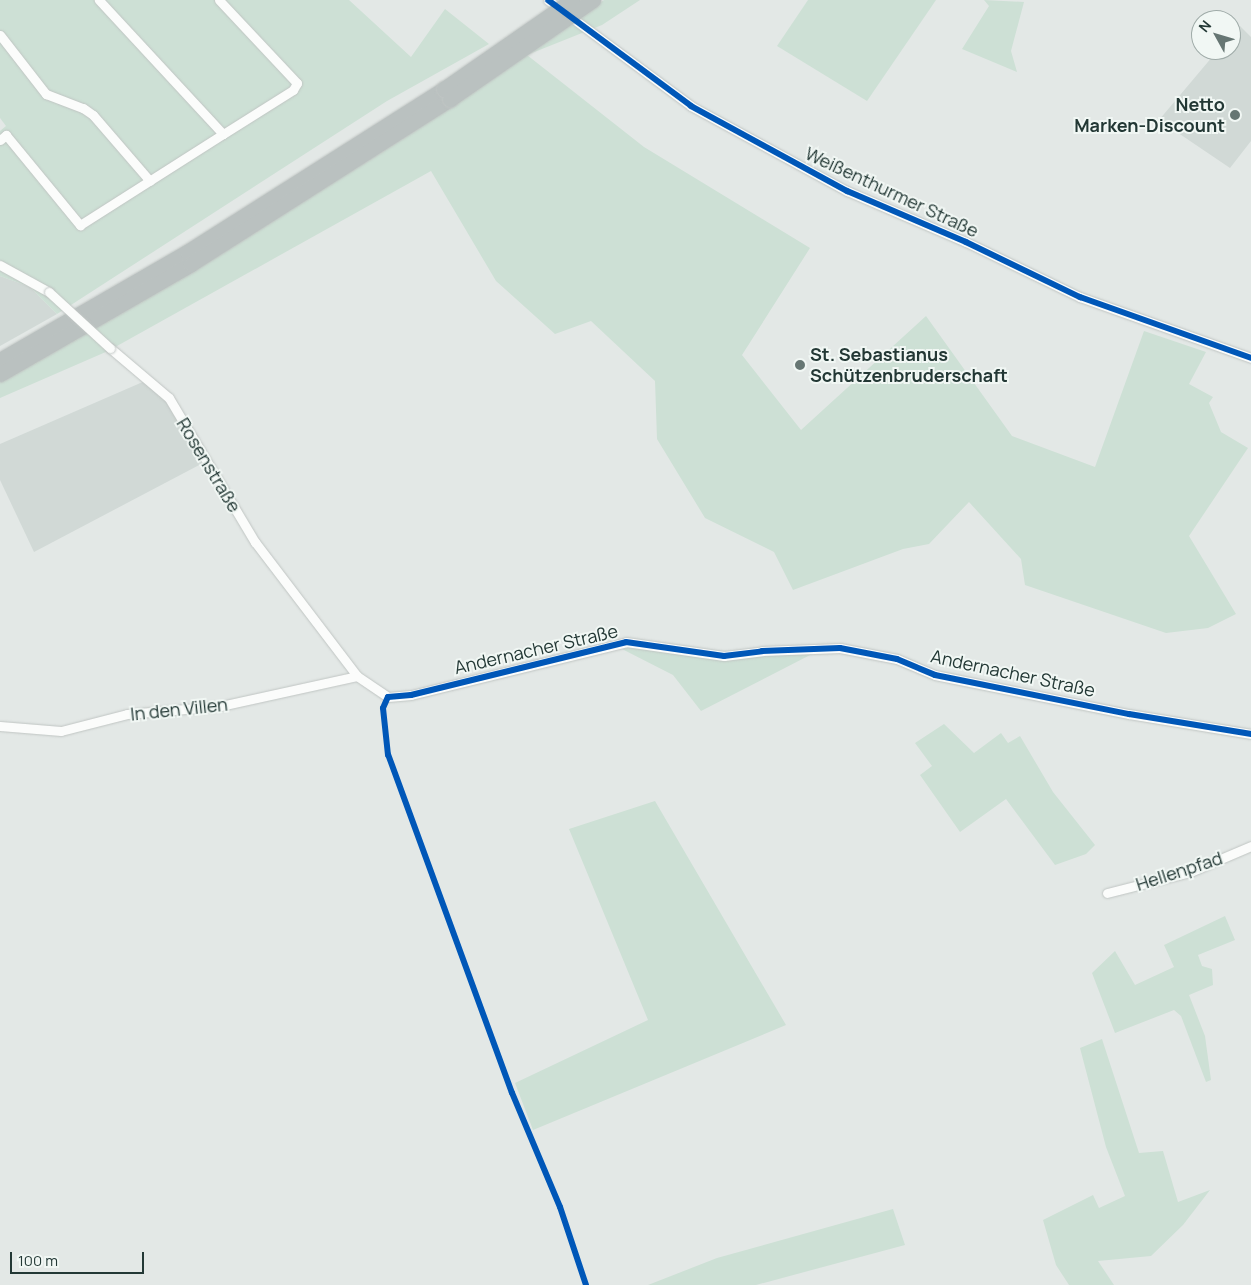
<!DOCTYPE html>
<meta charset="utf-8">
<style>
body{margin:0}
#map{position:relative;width:1251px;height:1285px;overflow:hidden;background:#e3e8e6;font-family:Manrope,sans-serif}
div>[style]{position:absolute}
.built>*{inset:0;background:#d1d9d6}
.green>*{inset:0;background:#cde0d5}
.roads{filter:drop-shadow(0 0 1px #c0c5c3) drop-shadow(0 0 1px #c0c5c3)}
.street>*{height:9px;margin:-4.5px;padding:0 4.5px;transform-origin:4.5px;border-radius:4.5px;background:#fbfcfb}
.highway>*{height:15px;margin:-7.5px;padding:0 7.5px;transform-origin:7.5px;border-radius:7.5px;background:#bac1c0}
.bridges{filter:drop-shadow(0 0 1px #c0c5c3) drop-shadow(0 0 1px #c0c5c3)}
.street-bridge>*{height:9px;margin:-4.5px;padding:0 4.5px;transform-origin:4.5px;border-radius:4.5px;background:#fbfcfb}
.highway-bridge>*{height:15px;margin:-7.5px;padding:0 7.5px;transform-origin:7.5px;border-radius:7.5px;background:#bac1c0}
.cycleway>*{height:6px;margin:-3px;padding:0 3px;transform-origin:3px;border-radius:3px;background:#0057b8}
.dots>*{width:14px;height:14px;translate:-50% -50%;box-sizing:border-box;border:2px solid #f1f7f4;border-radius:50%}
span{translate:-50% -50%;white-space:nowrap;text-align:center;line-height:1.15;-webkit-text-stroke:4px #f1f7f4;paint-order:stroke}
.poi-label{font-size:18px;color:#233835;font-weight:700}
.right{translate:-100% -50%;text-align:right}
.left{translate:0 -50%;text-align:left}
.street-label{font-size:18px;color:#233835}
.north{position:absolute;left:1191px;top:10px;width:50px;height:50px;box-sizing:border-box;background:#f1f7f4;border:1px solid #9faba8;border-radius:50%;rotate:309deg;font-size:14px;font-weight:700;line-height:20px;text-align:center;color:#233835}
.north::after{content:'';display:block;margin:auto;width:18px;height:22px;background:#667673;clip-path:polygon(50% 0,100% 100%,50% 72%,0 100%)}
.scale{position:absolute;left:10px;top:1252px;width:134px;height:22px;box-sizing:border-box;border:2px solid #233835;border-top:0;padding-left:6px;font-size:15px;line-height:18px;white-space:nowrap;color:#233835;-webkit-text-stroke:4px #f1f7f4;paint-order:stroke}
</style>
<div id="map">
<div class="built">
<div style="clip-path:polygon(1240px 26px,1251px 37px,1251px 141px,1230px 168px,1159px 120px,1218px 50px,1231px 50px,1231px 36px)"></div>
<div style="clip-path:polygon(0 276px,30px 287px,57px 314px,0 346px)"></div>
<div style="clip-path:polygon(145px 381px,166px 402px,203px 463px,34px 552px,0 480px,0 444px)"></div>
</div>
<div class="green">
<div style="clip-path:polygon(0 0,349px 0,411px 57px,445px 9px,489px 44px,387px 101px,57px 314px,30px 287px,0 276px,0 131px,6px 126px,0 118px)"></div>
<div style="clip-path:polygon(604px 0,640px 0,602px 25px,527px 55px,644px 147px,810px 248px,742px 355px,801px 430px,926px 316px,1012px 436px,1095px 467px,1144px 331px,1206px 352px,1189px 384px,1213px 397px,1209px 403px,1221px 432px,1248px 448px,1189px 536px,1236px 614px,1208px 628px,1166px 633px,1025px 585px,1021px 559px,969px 502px,929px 544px,903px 549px,793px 590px,774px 552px,705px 518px,657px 439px,655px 381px,591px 321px,555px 334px,496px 281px,431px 171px,108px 351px,0 398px,0 380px,189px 272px,385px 150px)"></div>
<div style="clip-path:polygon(808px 0,936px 0,867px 101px,777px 46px)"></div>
<div style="clip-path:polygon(984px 0,1024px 2px,1011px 51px,1017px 72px,962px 49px,989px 6px)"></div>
<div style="clip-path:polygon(637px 645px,725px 659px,814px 653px,701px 711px,673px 675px,622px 649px)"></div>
<div style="clip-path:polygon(944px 724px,974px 753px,1001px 733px,1008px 743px,1020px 736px,1053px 792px,1095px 845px,1086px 854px,1055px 865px,1006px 799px,960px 832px,920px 775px,932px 766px,915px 743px)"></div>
<div style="clip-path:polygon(655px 801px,786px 1025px,533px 1130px,515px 1083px,648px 1020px,569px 829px)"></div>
<div style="clip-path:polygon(1225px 916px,1235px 940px,1198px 955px,1202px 966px,1212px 969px,1213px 985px,1189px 995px,1205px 1036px,1211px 1080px,1206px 1082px,1181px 1016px,1174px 1010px,1115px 1033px,1092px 973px,1115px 951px,1135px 985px,1174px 967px,1164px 945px)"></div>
<div style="clip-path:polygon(1102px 1039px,1139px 1153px,1163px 1151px,1178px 1202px,1210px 1190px,1183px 1225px,1151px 1256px,1098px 1261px,1114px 1285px,1069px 1285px,1056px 1265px,1043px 1220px,1093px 1195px,1099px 1208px,1125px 1196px,1106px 1147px,1080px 1048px)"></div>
<div style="clip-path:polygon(893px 1209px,905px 1245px,756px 1285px,648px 1285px,717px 1258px)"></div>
</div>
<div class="roads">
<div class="street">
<div style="left:219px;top:0;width:114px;rotate:46.8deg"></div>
<div style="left:297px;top:83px;width:8px;rotate:120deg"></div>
<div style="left:293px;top:90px;width:83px;rotate:147.8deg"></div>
<div style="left:548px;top:0;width:178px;rotate:36.5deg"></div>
<div style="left:691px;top:106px;width:178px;rotate:28.6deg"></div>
<div style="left:847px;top:191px;width:129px;rotate:23.2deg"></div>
<div style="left:966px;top:242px;width:127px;rotate:25.8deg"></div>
<div style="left:1080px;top:297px;width:182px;rotate:19.6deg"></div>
<div style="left:0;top:35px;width:75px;rotate:52.1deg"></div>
<div style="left:46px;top:94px;width:40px;rotate:21deg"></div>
<div style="left:83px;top:108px;width:12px;rotate:35deg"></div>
<div style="left:93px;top:115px;width:87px;rotate:49.2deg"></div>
<div style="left:0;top:140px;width:8px;rotate:-40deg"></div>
<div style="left:6px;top:135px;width:117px;rotate:50.6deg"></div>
<div style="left:80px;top:225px;width:169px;rotate:-32.5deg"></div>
<div style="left:223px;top:134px;width:183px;rotate:-132.8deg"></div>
<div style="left:0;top:265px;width:56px;rotate:28.9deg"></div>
<div style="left:110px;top:348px;width:77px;rotate:40.3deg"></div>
<div style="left:169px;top:398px;width:168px;rotate:59.2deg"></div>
<div style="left:255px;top:542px;width:168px;rotate:52.7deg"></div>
<div style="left:357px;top:676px;width:37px;rotate:34deg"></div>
<div style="left:388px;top:697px;width:23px;rotate:-5deg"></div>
<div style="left:411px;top:695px;width:221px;rotate:-13.8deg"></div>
<div style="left:626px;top:642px;width:99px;rotate:8.1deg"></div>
<div style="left:724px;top:656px;width:38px;rotate:-7deg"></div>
<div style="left:762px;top:651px;width:78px;rotate:-2.2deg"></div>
<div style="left:840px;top:648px;width:58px;rotate:10.9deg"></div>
<div style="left:897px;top:659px;width:41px;rotate:22.8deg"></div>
<div style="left:935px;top:675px;width:198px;rotate:11.4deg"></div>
<div style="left:1129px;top:714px;width:124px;rotate:9.3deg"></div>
<div style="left:0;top:726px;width:61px;rotate:4.7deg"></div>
<div style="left:61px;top:731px;width:68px;rotate:-14.4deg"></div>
<div style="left:127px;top:714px;width:94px;rotate:-4.9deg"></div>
<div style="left:221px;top:706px;width:139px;rotate:-12.4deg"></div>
<div style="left:1107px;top:893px;width:86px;rotate:-14.2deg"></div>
<div style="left:1190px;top:872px;width:66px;rotate:-23.1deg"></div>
</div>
<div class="highway">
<div style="left:0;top:360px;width:216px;rotate:-30deg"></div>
<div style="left:187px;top:252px;width:304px;rotate:-32.4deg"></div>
<div style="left:0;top:374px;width:220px;rotate:-29.9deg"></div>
<div style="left:191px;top:264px;width:307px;rotate:-32.5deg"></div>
</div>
</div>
<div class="bridges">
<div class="street-bridge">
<div style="left:49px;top:292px;width:83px;rotate:42.6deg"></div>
</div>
<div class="highway-bridge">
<div style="left:444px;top:89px;width:156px;rotate:-34.8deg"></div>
<div style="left:450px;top:99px;width:174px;rotate:-34.7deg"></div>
</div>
</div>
<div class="cycleway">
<div style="left:548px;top:0;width:178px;rotate:36.5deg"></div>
<div style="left:691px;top:106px;width:178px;rotate:28.6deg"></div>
<div style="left:847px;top:191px;width:129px;rotate:23.2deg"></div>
<div style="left:966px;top:242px;width:127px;rotate:25.8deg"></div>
<div style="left:1080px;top:297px;width:182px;rotate:19.6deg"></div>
<div style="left:586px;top:1285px;width:82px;rotate:-108.4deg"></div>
<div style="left:560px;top:1207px;width:124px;rotate:-112.8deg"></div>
<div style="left:512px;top:1093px;width:360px;rotate:-110.1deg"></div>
<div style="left:388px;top:755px;width:47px;rotate:-96.1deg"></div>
<div style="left:383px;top:708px;width:12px;rotate:-66deg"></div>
<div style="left:388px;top:697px;width:23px;rotate:-5deg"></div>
<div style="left:411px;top:695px;width:221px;rotate:-13.8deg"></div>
<div style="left:626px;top:642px;width:99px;rotate:8.1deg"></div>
<div style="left:724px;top:656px;width:38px;rotate:-7deg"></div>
<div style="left:762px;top:651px;width:78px;rotate:-2.2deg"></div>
<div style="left:840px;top:648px;width:58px;rotate:10.9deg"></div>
<div style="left:897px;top:659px;width:41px;rotate:22.8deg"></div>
<div style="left:935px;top:675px;width:198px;rotate:11.4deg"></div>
<div style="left:1129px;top:714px;width:124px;rotate:9.3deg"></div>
</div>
<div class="dots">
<div style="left:1235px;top:115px;background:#667673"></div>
<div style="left:800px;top:365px;background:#667673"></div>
</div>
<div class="poi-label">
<span class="right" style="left:1225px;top:115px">Netto<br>Marken-Discount</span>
<span class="left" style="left:810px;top:365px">St. Sebastianus<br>Schützenbruderschaft</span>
</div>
<div class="street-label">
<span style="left:892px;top:192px;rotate:25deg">Weißenthurmer Straße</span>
<span style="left:209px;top:465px;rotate:59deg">Rosenstraße</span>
<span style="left:536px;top:649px;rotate:-13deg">Andernacher Straße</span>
<span style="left:1013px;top:673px;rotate:12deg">Andernacher Straße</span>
<span style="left:179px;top:709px;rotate:-6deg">In den Villen</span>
<span style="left:1179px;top:871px;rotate:-18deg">Hellenpfad</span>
</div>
<div class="north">N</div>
<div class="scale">100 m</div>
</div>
